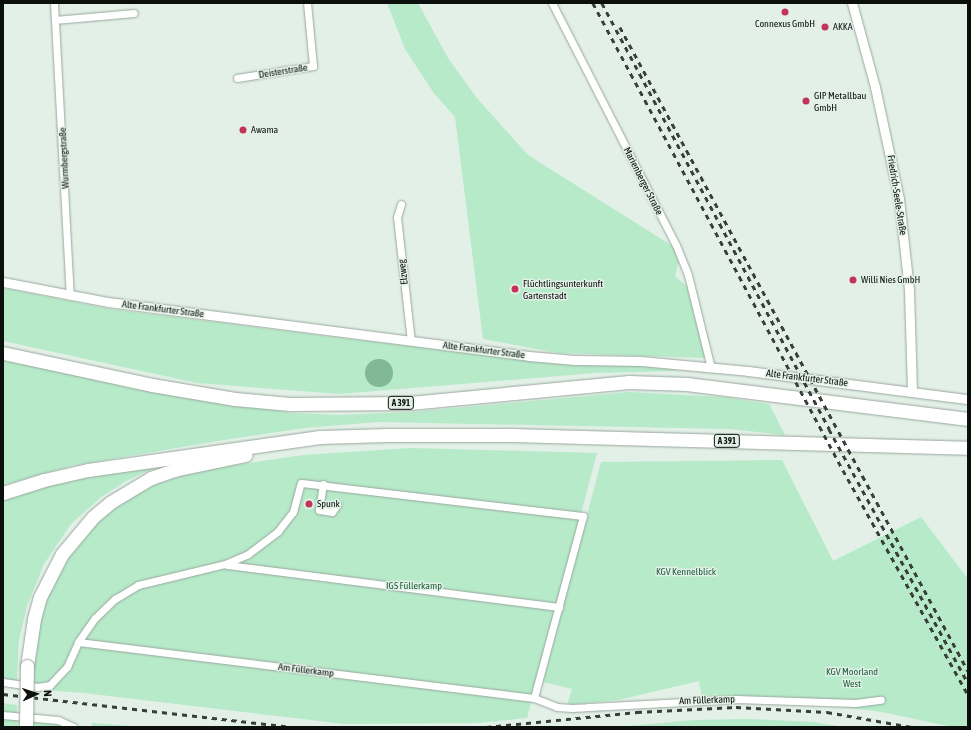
<!DOCTYPE html>
<meta charset="utf-8">
<style>
body{margin:0}
#map{position:relative;width:971px;height:730px;overflow:hidden;background:#e2f0e7;font-family:"Asap Condensed",sans-serif}
div>[style]{position:absolute}
.green>*{inset:0;background:#b6eac9}
.water>*{inset:0;background:#81b996}
.round{border-radius:50%}
.roads{filter:drop-shadow(0 0 1px #99a69d) drop-shadow(0 0 1px #99a69d)}
.minor>*{height:7px;margin:-3.5px;padding:0 3.5px;transform-origin:3.5px;border-radius:3.5px;background:#fff}
.tertiary>*{height:9px;margin:-4.5px;padding:0 4.5px;transform-origin:4.5px;border-radius:4.5px;background:#fff}
.motorway>*{height:13px;margin:-6.5px;padding:0 6.5px;transform-origin:6.5px;border-radius:6.5px;background:#fff}
.rail>*{height:2.5px;margin-top:-1.25px;transform-origin:0;background:repeating-linear-gradient(90deg,#383e3a 0 5px,transparent 0 10px)}
.bridges{filter:drop-shadow(0 0 1px #99a69d) drop-shadow(0 0 1px #99a69d)}
.motorway-bridge>*{height:13px;margin:-6.5px;padding:0 6.5px;transform-origin:6.5px;border-radius:6.5px;background:#fff}
.dots>*{width:11px;height:11px;translate:-50% -50%;box-sizing:border-box;border:2px solid #e2f0e7;border-radius:50%}
span{translate:-50% -50%;white-space:nowrap;text-align:center;line-height:1.15;-webkit-text-stroke:3px #e2f0e7;paint-order:stroke}
.shield-label span{padding:1px 3px;background:#e2f0e7;border:1px solid;border-radius:3px;-webkit-text-stroke-width:0}
.shield-label{font-size:9px;color:#0c100d;font-weight:700}
.poi-label{font-size:10px;color:#0c100d}
.left{translate:0 -50%;text-align:left}
.street-label{font-size:10px;color:#0c100d}
.park-label{font-size:10px;color:#1e5e3c}
.frame{position:absolute;inset:0;border:4px solid #0c100d;pointer-events:none}
.north{position:absolute;left:16px;top:674px;width:40px;height:40px;-webkit-text-stroke:3px #e2f0e7;paint-order:stroke;rotate:87deg;font-size:11px;font-weight:700;line-height:16px;text-align:center;color:#0c100d}
.north::after{content:'';display:block;margin:auto;width:14px;height:18px;background:#0c100d;clip-path:polygon(50% 0,100% 100%,50% 72%,0 100%)}
</style>
<div id="map">
<div class="green">
<div style="clip-path:polygon(387px 3px,418px 3px,448px 58px,476px 97px,528px 155px,674px 247px,679px 260px,675px 276px,688px 287px,707px 358px,558px 353px,483px 339px,455px 117px,433px 92px,405px 49px)"></div>
<div style="clip-path:polygon(3px 288px,110px 309px,333px 337px,555px 363px,644px 366px,675px 369px,675px 371px,595px 373px,339px 394px,197px 383px,3px 341px)"></div>
<div style="clip-path:polygon(3px 359px,135px 389px,291px 413px,340px 415px,412px 412px,629px 392px,723px 397px,769px 404px,785px 435px,730px 429px,378px 422px,305px 428px,218px 441px,71px 466px,3px 485px)"></div>
<div style="clip-path:polygon(411px 448px,597px 453px,527px 718px,477px 723px,345px 724px,84px 693px,32px 689px,35px 642px,47px 590px,58px 567px,90px 525px,114px 506px,156px 484px,202px 470px,303px 455px)"></div>
<div style="clip-path:polygon(782px 460px,833px 561px,921px 517px,968px 579px,968px 727px,953px 727px,882px 712px,826px 705px,703px 702px,699px 681px,618px 700px,567px 705px,572px 689px,543px 682px,601px 462px)"></div>
<div style="clip-path:polygon(159px 466px,126px 481px,101px 497px,71px 524px,44px 564px,27px 606px,19px 640px,17px 681px,3px 680px,3px 499px,72px 479px)"></div>
<div style="clip-path:polygon(3px 703px,17px 705px,18px 727px,3px 727px)"></div>
<div style="clip-path:polygon(750px 719px,813px 722px,844px 727px,618px 727px,694px 720px)"></div>
<div style="clip-path:polygon(32px 722px,90px 727px,32px 727px)"></div>
<div style="clip-path:polygon(91px 723px,146px 727px,150px 727px,94px 727px)"></div>
</div>
<div class="water">
<div class="round" style="left:365px;top:359px;width:28px;height:28px"></div>
</div>
<div class="roads">
<div class="minor">
<div style="left:54px;top:3px;width:293px;rotate:86.9deg"></div>
<div style="left:552px;top:3px;width:272px;rotate:62.9deg"></div>
<div style="left:676px;top:245px;width:32px;rotate:68deg"></div>
<div style="left:688px;top:275px;width:96px;rotate:76.1deg"></div>
<div style="left:55px;top:20px;width:79px;rotate:-5.1deg"></div>
<div style="left:237px;top:78px;width:77px;rotate:-9deg"></div>
<div style="left:313px;top:66px;width:63px;rotate:-95.4deg"></div>
<div style="left:401px;top:204px;width:14px;rotate:107deg"></div>
<div style="left:397px;top:217px;width:125px;rotate:83.6deg"></div>
<div style="left:323px;top:484px;width:26px;rotate:99deg"></div>
<div style="left:319px;top:510px;width:13px;rotate:9deg"></div>
<div style="left:332px;top:512px;width:9px;rotate:-54deg"></div>
<div style="left:227px;top:565px;width:335px;rotate:7.2deg"></div>
<div style="left:3px;top:682px;width:34px;rotate:8deg"></div>
<div style="left:37px;top:687px;width:13px;rotate:-9deg"></div>
<div style="left:50px;top:685px;width:25px;rotate:-47deg"></div>
<div style="left:67px;top:667px;width:27px;rotate:-66deg"></div>
<div style="left:78px;top:642px;width:29px;rotate:-55deg"></div>
<div style="left:95px;top:618px;width:28px;rotate:-44deg"></div>
<div style="left:115px;top:599px;width:27px;rotate:-31deg"></div>
<div style="left:138px;top:585px;width:89px;rotate:-13.6deg"></div>
<div style="left:225px;top:564px;width:25px;rotate:-23deg"></div>
<div style="left:248px;top:554px;width:38px;rotate:-37deg"></div>
<div style="left:278px;top:531px;width:24px;rotate:-52deg"></div>
<div style="left:293px;top:512px;width:30px;rotate:-75deg"></div>
<div style="left:301px;top:483px;width:284px;rotate:6.7deg"></div>
<div style="left:583px;top:516px;width:188px;rotate:105.1deg"></div>
<div style="left:534px;top:698px;width:459px;rotate:-173deg"></div>
<div style="left:534px;top:698px;width:25px;rotate:21deg"></div>
<div style="left:557px;top:707px;width:15px;rotate:4deg"></div>
<div style="left:572px;top:708px;width:164px;rotate:-3.1deg"></div>
<div style="left:736px;top:699px;width:119px;rotate:1.9deg"></div>
<div style="left:855px;top:703px;width:26px;rotate:-7deg"></div>
<div style="left:3px;top:715px;width:55px;rotate:5.2deg"></div>
<div style="left:58px;top:720px;width:17px;rotate:24deg"></div>
</div>
<div class="tertiary">
<div style="left:852px;top:3px;width:87px;rotate:74.7deg"></div>
<div style="left:875px;top:87px;width:115px;rotate:77.9deg"></div>
<div style="left:899px;top:199px;width:92px;rotate:83.7deg"></div>
<div style="left:909px;top:290px;width:102px;rotate:88.3deg"></div>
<div style="left:3px;top:282px;width:107px;rotate:10.8deg"></div>
<div style="left:108px;top:302px;width:424px;rotate:7.3deg"></div>
<div style="left:529px;top:356px;width:46px;rotate:5deg"></div>
<div style="left:575px;top:360px;width:66px;rotate:0.9deg"></div>
<div style="left:641px;top:361px;width:107px;rotate:5.3deg"></div>
<div style="left:748px;top:371px;width:222px;rotate:7.3deg"></div>
</div>
<div class="motorway">
<div style="left:3px;top:353px;width:152px;rotate:12.1deg"></div>
<div style="left:152px;top:385px;width:84px;rotate:9.6deg"></div>
<div style="left:235px;top:399px;width:55px;rotate:5.2deg"></div>
<div style="left:290px;top:404px;width:120px;rotate:-0.5deg"></div>
<div style="left:410px;top:403px;width:220px;rotate:-5.5deg"></div>
<div style="left:629px;top:382px;width:58px;rotate:2deg"></div>
<div style="left:687px;top:384px;width:283px;rotate:7.1deg"></div>
<div style="left:3px;top:493px;width:43px;rotate:-17.6deg"></div>
<div style="left:44px;top:480px;width:45px;rotate:-12.8deg"></div>
<div style="left:88px;top:470px;width:234px;rotate:-8.1deg"></div>
<div style="left:320px;top:437px;width:67px;rotate:-1.7deg"></div>
<div style="left:387px;top:435px;width:123px"></div>
<div style="left:510px;top:435px;width:458px;rotate:1.6deg"></div>
<div style="left:27px;top:666px;width:48px;rotate:-81.5deg"></div>
<div style="left:34px;top:619px;width:23px;rotate:-75deg"></div>
<div style="left:40px;top:597px;width:48px;rotate:-62.9deg"></div>
<div style="left:62px;top:554px;width:48px;rotate:-50deg"></div>
<div style="left:93px;top:517px;width:23px;rotate:-40deg"></div>
<div style="left:111px;top:502px;width:47px;rotate:-31deg"></div>
<div style="left:151px;top:478px;width:24px;rotate:-19deg"></div>
<div style="left:174px;top:470px;width:73px;rotate:-11.9deg"></div>
</div>
</div>
<div class="rail">
<div style="left:593px;top:3px;width:530px;rotate:61.84deg"></div>
<div style="left:843px;top:470px;width:257px;rotate:60.9deg"></div>
<div style="left:602px;top:3px;width:483px;rotate:61.9deg"></div>
<div style="left:829px;top:429px;width:290px;rotate:61.3deg"></div>
<div style="left:620px;top:27px;width:732px;rotate:61.61deg"></div>
<div style="left:3px;top:694px;width:291px;rotate:6.5deg"></div>
<div style="left:486px;top:727px;width:152px;rotate:-5.7deg"></div>
<div style="left:637px;top:712px;width:99px;rotate:-2.9deg"></div>
<div style="left:736px;top:707px;width:91px;rotate:3.1deg"></div>
<div style="left:827px;top:712px;width:86px;rotate:10deg"></div>
</div>
<div class="bridges">
<div class="motorway-bridge">
<div style="left:26px;top:727px;width:61px;rotate:-89.1deg"></div>
</div>
</div>
<div class="dots">
<div style="left:785px;top:12px;background:#c3335a"></div>
<div style="left:825px;top:27px;background:#c3335a"></div>
<div style="left:806px;top:101px;background:#c3335a"></div>
<div style="left:243px;top:130px;background:#c3335a"></div>
<div style="left:853px;top:280px;background:#c3335a"></div>
<div style="left:515px;top:289px;background:#c3335a"></div>
<div style="left:309px;top:504px;background:#c3335a"></div>
</div>
<div class="shield-label">
<span style="left:401px;top:403px">A 391</span>
<span style="left:727px;top:441px">A 391</span>
</div>
<div class="poi-label">
<span style="left:785px;top:24px">Connexus GmbH</span>
<span class="left" style="left:833px;top:27px">AKKA</span>
<span class="left" style="left:814px;top:101px">GIP Metallbau<br>GmbH</span>
<span class="left" style="left:251px;top:130px">Awama</span>
<span class="left" style="left:861px;top:280px">Willi Nies GmbH</span>
<span class="left" style="left:523px;top:289px">Flüchtlingsunterkunft<br>Gartenstadt</span>
<span class="left" style="left:317px;top:504px">Spunk</span>
</div>
<div class="street-label">
<span style="left:283px;top:71px;rotate:-9deg">Deisterstraße</span>
<span style="left:64px;top:158px;rotate:-93deg">Wurmbergstraße</span>
<span style="left:643px;top:181px;rotate:63deg">Marienberger Straße</span>
<span style="left:897px;top:195px;rotate:81deg">Friedrich-Seele-Straße</span>
<span style="left:403px;top:272px;rotate:-97deg">Elzweg</span>
<span style="left:163px;top:309px;rotate:7deg">Alte Frankfurter Straße</span>
<span style="left:484px;top:350px;rotate:7deg">Alte Frankfurter Straße</span>
<span style="left:807px;top:378px;rotate:7deg">Alte Frankfurter Straße</span>
<span style="left:306px;top:670px;rotate:7deg">Am Füllerkamp</span>
<span style="left:707px;top:700px;rotate:-2deg">Am Füllerkamp</span>
</div>
<div class="park-label">
<span style="left:686px;top:572px">KGV Kennelblick</span>
<span style="left:414px;top:586px">IGS Füllerkamp</span>
<span style="left:852px;top:677px">KGV Moorland<br>West</span>
</div>
<div class="frame"></div>
<div class="north">N</div>
</div>
